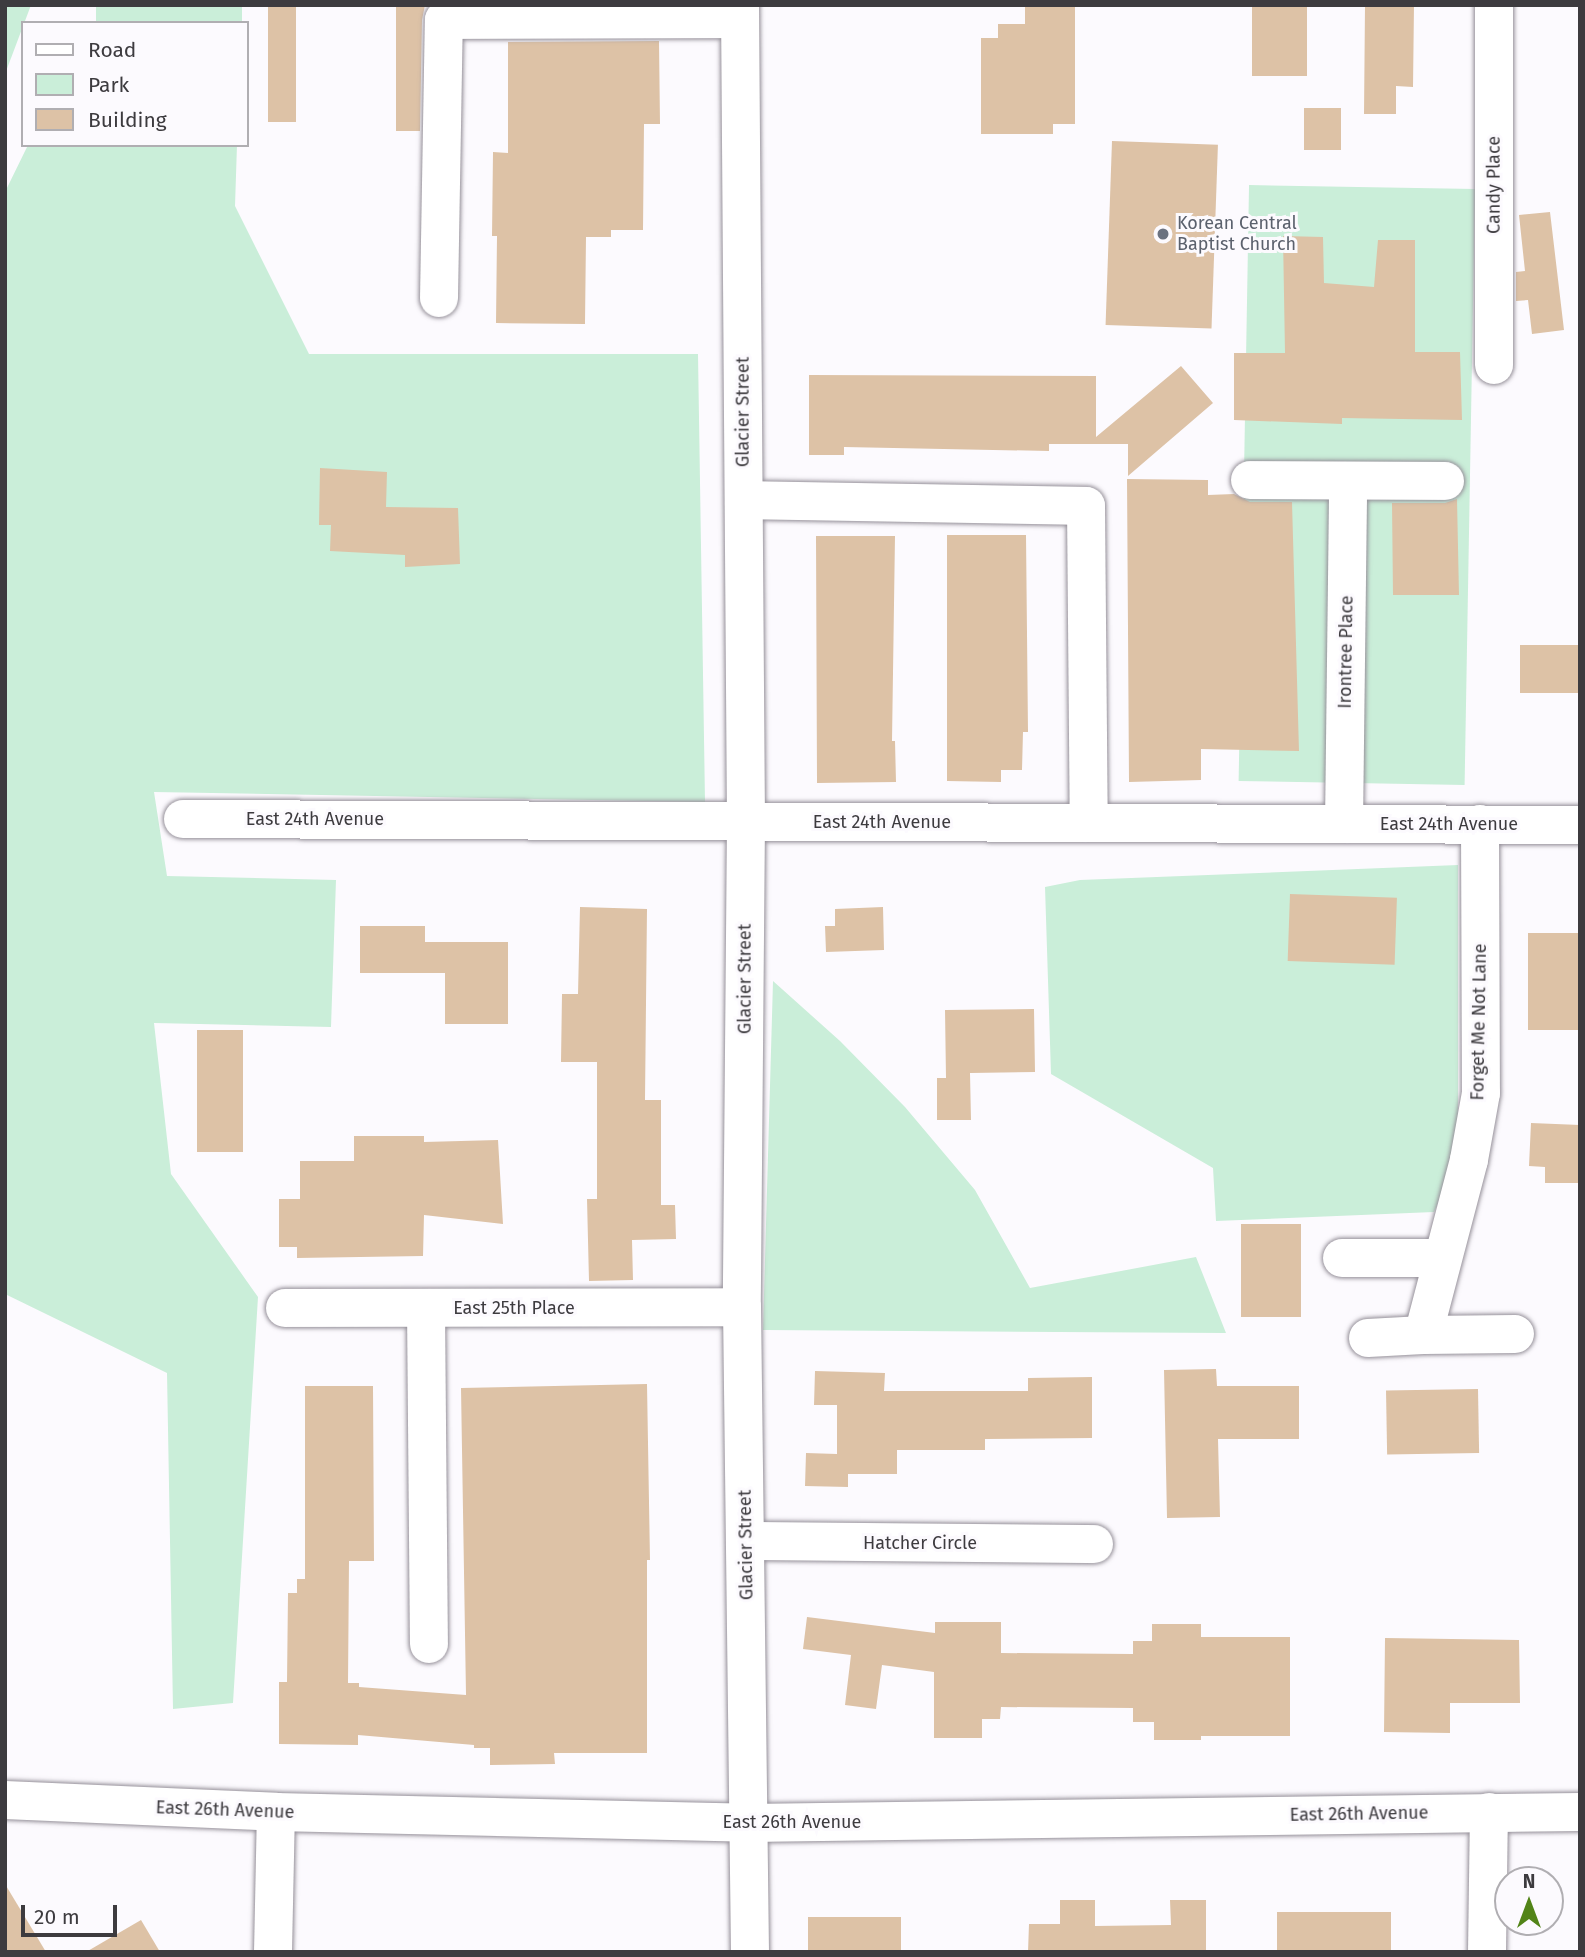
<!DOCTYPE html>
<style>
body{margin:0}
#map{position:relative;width:1585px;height:1957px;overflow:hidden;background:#fcfafe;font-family:"Fira Sans",sans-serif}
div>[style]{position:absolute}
.green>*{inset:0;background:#caeed9;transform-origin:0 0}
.building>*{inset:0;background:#ddc2a6;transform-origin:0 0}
.roads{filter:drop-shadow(0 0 2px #96919a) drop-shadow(0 0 2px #96919a)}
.minor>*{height:38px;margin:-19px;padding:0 19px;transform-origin:19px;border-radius:19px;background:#fff}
.dots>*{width:19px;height:19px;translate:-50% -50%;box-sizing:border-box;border:4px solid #fcfafe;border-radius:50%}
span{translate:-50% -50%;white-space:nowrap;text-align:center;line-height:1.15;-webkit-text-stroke:6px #fcfafe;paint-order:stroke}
.street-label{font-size:18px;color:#3d3b3f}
.worship-label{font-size:18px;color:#5b616d}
.left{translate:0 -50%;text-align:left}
.frame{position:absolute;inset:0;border:7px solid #3d3b3f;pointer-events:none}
.legend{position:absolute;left:21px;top:21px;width:228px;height:126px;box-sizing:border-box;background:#fcfafe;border:2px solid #b0aeb2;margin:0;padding:9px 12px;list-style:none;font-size:21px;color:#3d3b3f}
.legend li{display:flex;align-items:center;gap:14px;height:35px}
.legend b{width:35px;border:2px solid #b0aeb2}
.north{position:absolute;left:1494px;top:1866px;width:70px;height:70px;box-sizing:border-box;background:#fcfafe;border:2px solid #b0aeb2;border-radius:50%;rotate:0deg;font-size:19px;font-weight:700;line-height:28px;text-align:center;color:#3d3b3f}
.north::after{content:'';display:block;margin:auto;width:24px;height:32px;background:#528418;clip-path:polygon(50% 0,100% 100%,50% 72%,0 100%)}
.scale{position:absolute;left:21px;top:1905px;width:96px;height:32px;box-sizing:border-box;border:4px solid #3d3b3f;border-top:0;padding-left:9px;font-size:21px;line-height:24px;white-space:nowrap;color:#3d3b3f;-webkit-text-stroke:5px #fcfafe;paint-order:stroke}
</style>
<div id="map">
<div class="green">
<div style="clip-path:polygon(5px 5px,31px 5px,5px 74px)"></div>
<div style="left:96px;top:5px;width:146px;height:20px"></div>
<div style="clip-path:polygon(28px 145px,237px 145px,235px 206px,309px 354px,698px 354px,705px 802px,154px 792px,167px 876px,336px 880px,331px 1027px,154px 1023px,171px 1174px,258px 1297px,233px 1703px,173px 1709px,167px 1373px,5px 1294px,5px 192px)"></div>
<div style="left:1475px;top:189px;width:596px;height:226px;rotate:91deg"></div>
<div style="clip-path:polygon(1458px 865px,1458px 1159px,1434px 1212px,1216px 1221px,1213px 1168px,1051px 1074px,1045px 887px,1080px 880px)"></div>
<div style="clip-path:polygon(773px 981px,840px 1041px,905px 1107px,975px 1190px,1030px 1288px,1196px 1257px,1226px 1333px,763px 1330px)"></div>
</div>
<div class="building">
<div style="left:268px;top:5px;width:28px;height:117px"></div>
<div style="clip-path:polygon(396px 5px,425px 5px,422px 20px,420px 131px,396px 131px)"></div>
<div style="clip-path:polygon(1025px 5px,1075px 5px,1075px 124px,1053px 124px,1053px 134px,981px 134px,981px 38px,998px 38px,998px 24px,1025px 24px)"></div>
<div style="left:1252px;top:5px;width:55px;height:71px"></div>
<div style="clip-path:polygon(1365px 5px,1414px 5px,1413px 87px,1396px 86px,1396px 114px,1364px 114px)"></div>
<div style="clip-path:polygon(659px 41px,660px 124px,644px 124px,643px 230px,611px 230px,611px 237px,586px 237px,585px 324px,496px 323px,497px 236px,492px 236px,493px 152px,508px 153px,508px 42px)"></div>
<div style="left:1304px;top:108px;width:37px;height:42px"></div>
<div style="left:1112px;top:141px;width:106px;height:184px;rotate:2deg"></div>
<div style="clip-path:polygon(1550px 212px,1564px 330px,1532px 334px,1528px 300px,1516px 301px,1516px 272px,1525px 271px,1519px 215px)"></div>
<div style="clip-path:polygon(1283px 236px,1323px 237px,1324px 283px,1374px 287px,1378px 240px,1415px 240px,1415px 352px,1460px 352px,1462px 420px,1342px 418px,1342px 424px,1234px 420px,1234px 353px,1285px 353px)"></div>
<div style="clip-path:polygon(1181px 366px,1213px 403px,1128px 476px,1128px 444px,1049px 444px,1049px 451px,844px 447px,844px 455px,809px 455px,809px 375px,1096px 376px,1096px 437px)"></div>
<div style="clip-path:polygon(320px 468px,387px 472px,386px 507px,458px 508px,460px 564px,405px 567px,405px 555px,330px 551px,331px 525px,319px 525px)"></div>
<div style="clip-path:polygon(1127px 479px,1208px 480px,1208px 495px,1234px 494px,1250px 502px,1292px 502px,1299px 751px,1201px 749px,1201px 780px,1129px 782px)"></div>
<div style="clip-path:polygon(1457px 499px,1459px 595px,1393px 595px,1392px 503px,1445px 503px)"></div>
<div style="clip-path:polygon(947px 535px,1026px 535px,1028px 732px,1023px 732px,1022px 770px,1001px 770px,1001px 782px,947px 781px)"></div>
<div style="clip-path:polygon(816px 536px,895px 536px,892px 741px,895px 741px,896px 782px,817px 783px)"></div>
<div style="left:1520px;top:645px;width:60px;height:48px"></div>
<div style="left:1290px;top:894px;width:107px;height:67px;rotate:2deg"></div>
<div style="clip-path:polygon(580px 907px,647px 909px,645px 1100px,661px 1100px,661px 1205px,675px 1205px,676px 1239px,632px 1240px,633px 1280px,589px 1281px,587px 1199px,597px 1199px,597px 1062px,561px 1062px,562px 994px,578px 994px)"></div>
<div style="clip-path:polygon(883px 907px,884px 950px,826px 952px,825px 926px,835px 926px,835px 909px)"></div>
<div style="clip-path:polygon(360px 926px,425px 926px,425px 942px,508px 942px,508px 1024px,445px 1024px,445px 973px,360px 973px)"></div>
<div style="left:1528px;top:933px;width:52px;height:97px"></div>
<div style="clip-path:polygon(1034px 1009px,1035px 1072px,970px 1073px,971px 1120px,937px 1120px,937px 1078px,946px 1078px,945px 1010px)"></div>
<div style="left:197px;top:1030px;width:46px;height:122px"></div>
<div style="clip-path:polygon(1531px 1123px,1580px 1125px,1580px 1183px,1545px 1183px,1545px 1167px,1529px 1166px)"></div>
<div style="clip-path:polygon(354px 1136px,424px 1136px,424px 1142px,498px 1140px,503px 1224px,424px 1215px,423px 1256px,297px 1258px,297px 1247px,279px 1247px,279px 1199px,300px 1199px,300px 1161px,354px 1161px)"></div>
<div style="left:1241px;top:1224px;width:60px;height:93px"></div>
<div style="clip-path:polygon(1216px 1369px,1217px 1386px,1299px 1386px,1299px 1439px,1218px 1439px,1220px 1517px,1167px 1518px,1164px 1370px)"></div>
<div style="clip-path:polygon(815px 1371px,885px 1373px,884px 1391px,1028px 1391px,1028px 1378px,1092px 1377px,1092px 1438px,985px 1439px,985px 1450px,897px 1450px,897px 1474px,848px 1474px,848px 1487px,805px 1486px,806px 1453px,837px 1454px,837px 1405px,814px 1405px)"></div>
<div style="clip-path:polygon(647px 1384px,650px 1560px,647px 1560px,647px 1753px,554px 1753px,555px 1764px,490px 1765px,490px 1748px,474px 1748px,474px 1745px,358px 1735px,358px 1745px,279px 1744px,279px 1682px,287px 1682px,288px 1593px,297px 1593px,297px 1579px,305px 1579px,305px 1386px,373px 1386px,374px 1561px,349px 1561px,348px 1683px,359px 1683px,359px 1687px,466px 1695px,461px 1388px)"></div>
<div style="left:1478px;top:1389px;width:64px;height:92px;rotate:89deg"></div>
<div style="clip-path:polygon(807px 1617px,935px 1633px,935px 1622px,1001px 1622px,1001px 1653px,1133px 1654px,1133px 1641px,1152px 1641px,1152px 1624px,1201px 1624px,1201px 1637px,1290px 1637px,1290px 1736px,1201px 1736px,1201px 1740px,1154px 1740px,1154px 1722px,1133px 1722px,1133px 1708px,1001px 1707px,1000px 1719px,982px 1719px,982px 1738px,934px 1738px,934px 1672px,882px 1665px,876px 1709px,845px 1705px,851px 1655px,803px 1649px)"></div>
<div style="clip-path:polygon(1385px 1638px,1519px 1640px,1520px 1703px,1450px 1703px,1450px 1733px,1384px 1732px)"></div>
<div style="clip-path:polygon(5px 1884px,46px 1952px,5px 1952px)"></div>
<div style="clip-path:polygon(1060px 1900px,1095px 1900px,1095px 1926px,1171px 1925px,1170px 1900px,1206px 1900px,1206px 1952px,1028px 1952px,1029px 1924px,1060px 1924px)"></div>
<div style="left:1277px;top:1912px;width:114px;height:40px"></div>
<div style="left:901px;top:1917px;width:35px;height:93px;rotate:90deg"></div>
<div style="clip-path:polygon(141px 1920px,160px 1952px,86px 1952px)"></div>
</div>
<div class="roads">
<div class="minor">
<div style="left:740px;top:5px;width:816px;rotate:89.58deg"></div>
<div style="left:746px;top:821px;width:486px;rotate:90.5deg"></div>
<div style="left:742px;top:1307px;width:645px;rotate:89.29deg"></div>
<div style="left:1494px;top:5px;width:360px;rotate:90deg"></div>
<div style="left:439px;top:298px;width:278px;rotate:-89deg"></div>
<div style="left:444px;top:20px;width:296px;rotate:-0.2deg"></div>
<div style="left:1250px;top:480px;width:195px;rotate:0.3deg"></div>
<div style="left:744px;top:500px;width:342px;rotate:1deg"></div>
<div style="left:1086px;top:506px;width:317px;rotate:89.5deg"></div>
<div style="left:183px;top:819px;width:1397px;rotate:0.25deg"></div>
<div style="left:1344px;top:824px;width:343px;rotate:-89.3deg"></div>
<div style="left:1480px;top:824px;width:269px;rotate:89.8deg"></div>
<div style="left:1481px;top:1093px;width:68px;rotate:100.2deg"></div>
<div style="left:1469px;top:1160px;width:181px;rotate:104.7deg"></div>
<div style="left:1423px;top:1335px;width:92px;rotate:-0.6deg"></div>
<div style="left:1342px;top:1258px;width:100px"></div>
<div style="left:285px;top:1308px;width:457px;rotate:-0.1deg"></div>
<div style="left:426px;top:1308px;width:336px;rotate:89.5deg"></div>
<div style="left:1368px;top:1338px;width:55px;rotate:-3.1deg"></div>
<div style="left:746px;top:1541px;width:348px;rotate:0.5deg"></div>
<div style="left:5px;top:1800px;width:271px;rotate:2.5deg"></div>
<div style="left:276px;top:1812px;width:472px;rotate:1.3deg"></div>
<div style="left:748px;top:1823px;width:832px;rotate:-0.76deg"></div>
<div style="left:273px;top:1952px;width:140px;rotate:-88.8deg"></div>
<div style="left:1487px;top:1952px;width:140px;rotate:-89.2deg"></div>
</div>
</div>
<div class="dots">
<div style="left:1163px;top:234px;background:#6b7280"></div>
</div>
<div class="street-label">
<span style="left:1494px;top:185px;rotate:-90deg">Candy Place</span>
<span style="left:743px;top:412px;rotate:-90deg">Glacier Street</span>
<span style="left:1346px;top:652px;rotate:-89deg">Irontree Place</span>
<span style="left:315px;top:819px">East 24th Avenue</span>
<span style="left:882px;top:822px">East 24th Avenue</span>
<span style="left:1449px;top:824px">East 24th Avenue</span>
<span style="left:745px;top:979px;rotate:-90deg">Glacier Street</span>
<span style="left:1479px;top:1022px;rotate:-89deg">Forget Me Not Lane</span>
<span style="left:514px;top:1308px">East 25th Place</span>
<span style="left:920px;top:1543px">Hatcher Circle</span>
<span style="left:746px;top:1545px;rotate:-91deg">Glacier Street</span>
<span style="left:225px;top:1810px;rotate:2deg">East 26th Avenue</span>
<span style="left:1359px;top:1814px;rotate:-1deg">East 26th Avenue</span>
<span style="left:792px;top:1822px">East 26th Avenue</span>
</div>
<div class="worship-label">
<span class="left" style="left:1177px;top:234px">Korean Central<br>Baptist Church</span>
</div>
<div class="frame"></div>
<ul class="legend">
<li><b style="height:9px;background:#fff"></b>Road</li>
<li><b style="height:19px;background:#caeed9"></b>Park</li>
<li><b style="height:19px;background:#ddc2a6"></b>Building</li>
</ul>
<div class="north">N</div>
<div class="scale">20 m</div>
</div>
